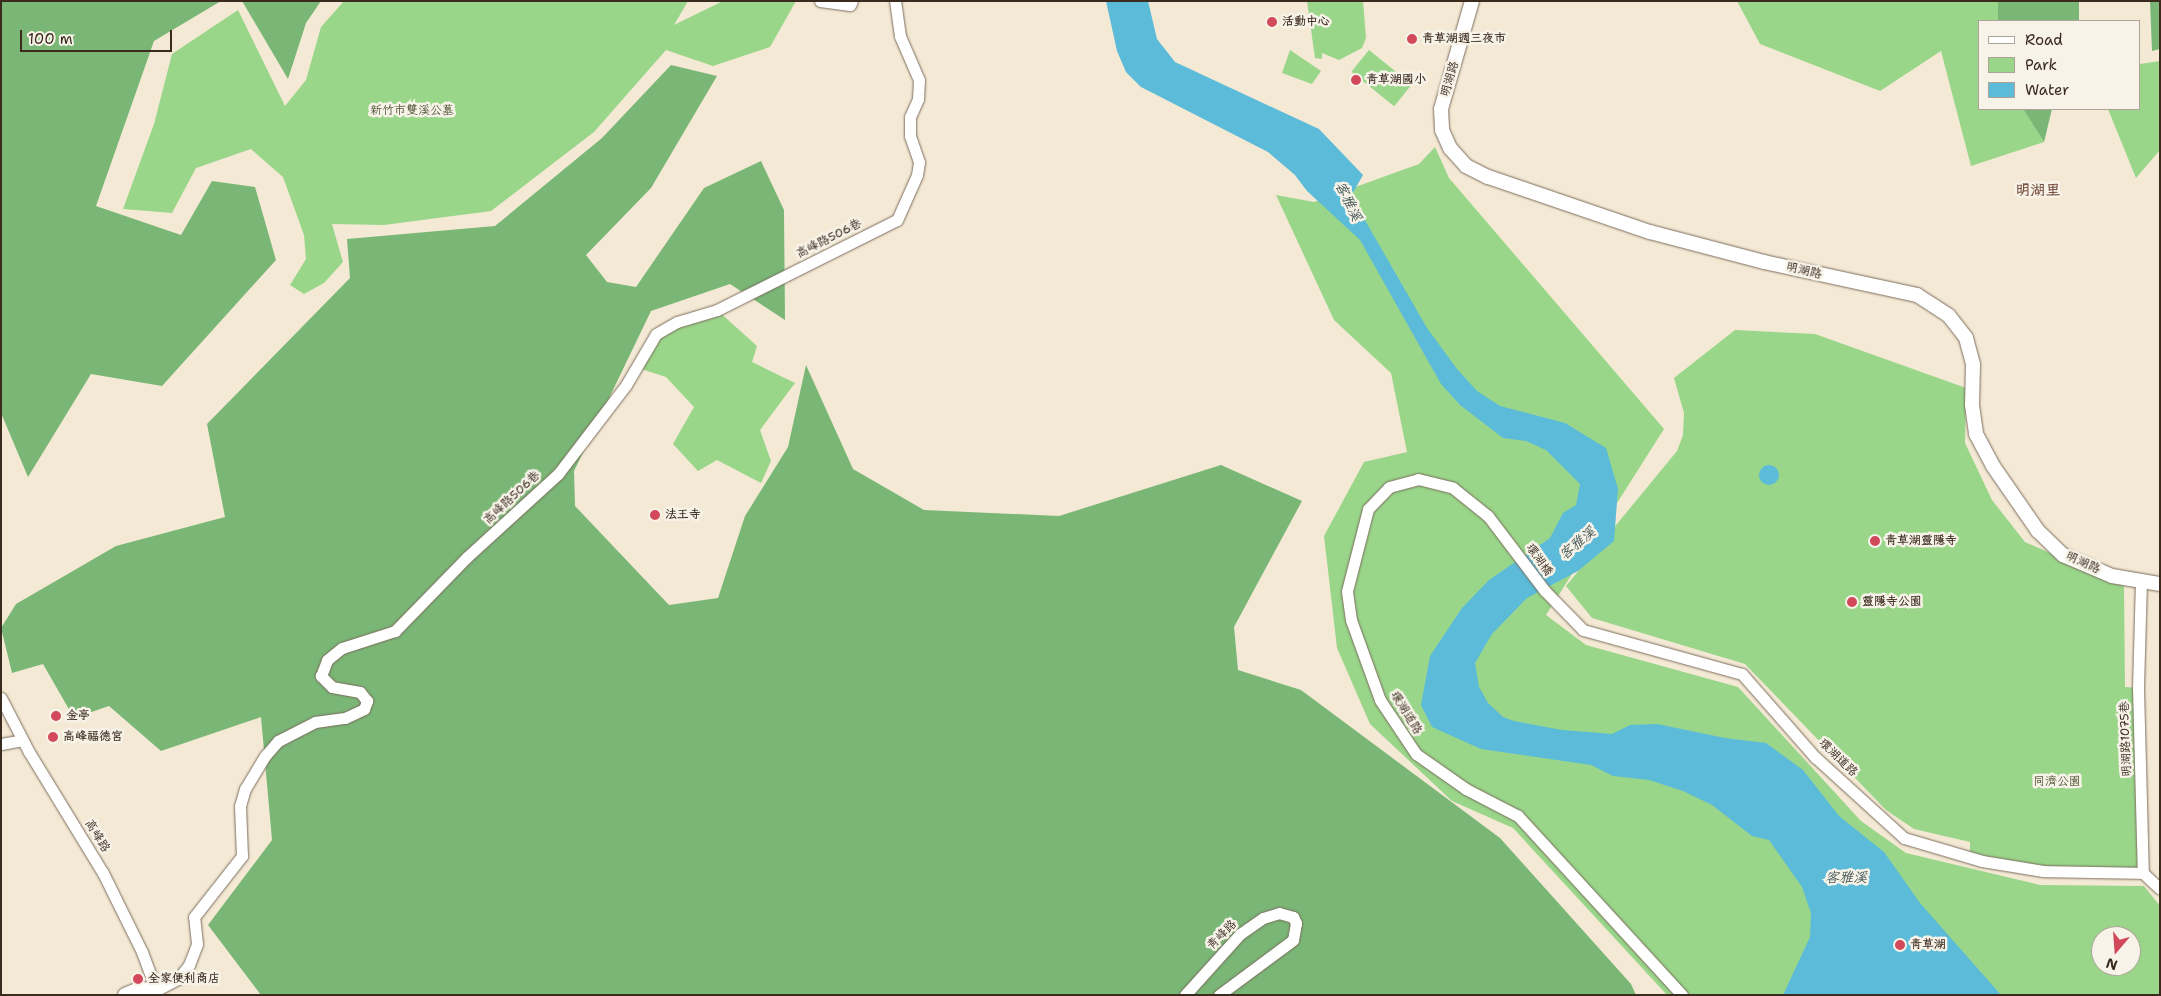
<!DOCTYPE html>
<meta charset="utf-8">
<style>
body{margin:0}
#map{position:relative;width:2161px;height:996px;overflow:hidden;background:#f4e9d4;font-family:"Shantell Sans","LXGW WenKai TC",sans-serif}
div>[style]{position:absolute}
.green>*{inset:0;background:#99d68a;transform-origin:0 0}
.forest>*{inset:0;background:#7ab776;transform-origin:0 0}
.water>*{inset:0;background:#5bbbd9}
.round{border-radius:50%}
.roads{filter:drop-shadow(0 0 1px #7c6d5e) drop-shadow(0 0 1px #7c6d5e)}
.minor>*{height:11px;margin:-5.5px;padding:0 5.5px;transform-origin:5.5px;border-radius:5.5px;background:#fff}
.tertiary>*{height:14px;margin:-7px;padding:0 7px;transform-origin:7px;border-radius:7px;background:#fff}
.dots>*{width:14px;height:14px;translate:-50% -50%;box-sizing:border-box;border:2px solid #f7f3e8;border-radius:50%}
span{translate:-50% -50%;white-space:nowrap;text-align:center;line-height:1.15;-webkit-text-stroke:5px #f7f3e8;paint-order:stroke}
.poi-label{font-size:12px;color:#3b2a1e;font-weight:700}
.left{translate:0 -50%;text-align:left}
.street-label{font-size:12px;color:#3b2a1e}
.park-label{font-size:12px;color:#525539}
.water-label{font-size:14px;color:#455656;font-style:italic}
.quarter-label{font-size:15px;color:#795141;font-weight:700}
.frame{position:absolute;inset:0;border:2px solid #3b2a1e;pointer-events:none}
.legend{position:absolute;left:1978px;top:20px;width:162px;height:90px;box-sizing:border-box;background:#f7f3e8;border:1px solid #aca397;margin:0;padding:6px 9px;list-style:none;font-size:15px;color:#3b2a1e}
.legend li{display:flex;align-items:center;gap:10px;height:25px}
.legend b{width:25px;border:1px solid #aca397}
.north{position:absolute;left:2091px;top:926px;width:50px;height:50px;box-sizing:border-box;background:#f7f3e8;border:1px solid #aca397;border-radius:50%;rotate:198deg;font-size:14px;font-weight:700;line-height:20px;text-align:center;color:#3b2a1e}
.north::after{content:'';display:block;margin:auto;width:18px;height:22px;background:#d1495b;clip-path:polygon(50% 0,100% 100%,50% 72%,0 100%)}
.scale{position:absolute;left:20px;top:30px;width:152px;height:22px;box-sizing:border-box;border:2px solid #3b2a1e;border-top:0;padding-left:6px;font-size:15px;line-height:18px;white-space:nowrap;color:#3b2a1e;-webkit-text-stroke:4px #f7f3e8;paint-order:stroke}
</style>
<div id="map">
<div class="green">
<div style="clip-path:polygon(344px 1px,688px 1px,674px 25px,723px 1px,796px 1px,770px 47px,713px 66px,666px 50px,594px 132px,491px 211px,384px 225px,332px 224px,343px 262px,324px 283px,304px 294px,290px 285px,306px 259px,304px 235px,283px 177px,251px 149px,196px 168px,172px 213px,123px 209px,154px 124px,172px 54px,238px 10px,285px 106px,306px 80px,321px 27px)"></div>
<div style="clip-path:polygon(1307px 1px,1363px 1px,1366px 38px,1362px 48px,1339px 60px,1322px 53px,1322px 59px,1315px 58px)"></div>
<div style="clip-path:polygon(1737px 1px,1998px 1px,2002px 21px,1980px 21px,1980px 109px,2023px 109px,2044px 142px,1971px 166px,1941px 51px,1880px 91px,1760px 44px)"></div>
<div style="clip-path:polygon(1290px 50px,1321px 71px,1312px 84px,1282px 73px)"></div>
<div style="left:1369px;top:50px;width:55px;height:28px;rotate:39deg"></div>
<div style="clip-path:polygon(2160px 61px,2160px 150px,2136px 178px,2108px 109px,2140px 109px,2140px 64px)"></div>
<div style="clip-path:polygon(evenodd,1435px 147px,1449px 178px,1664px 429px,1546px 615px,1586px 645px,1738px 687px,1861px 821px,1906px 853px,2040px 885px,2144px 886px,2160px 906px,2160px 995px,1667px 995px,1513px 828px,1452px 801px,1370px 724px,1337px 648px,1324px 536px,1364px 462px,1407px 452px,1391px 373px,1334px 320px,1276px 195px,1314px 202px,1419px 164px,1435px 147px,2101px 936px,2131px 936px,2131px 966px,2101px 966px,2101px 936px)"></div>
<div style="clip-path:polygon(717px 310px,757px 346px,752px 362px,795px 383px,760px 430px,771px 461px,761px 483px,717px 460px,698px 471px,673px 444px,694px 407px,666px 377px,638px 368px,656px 334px)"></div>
<div style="clip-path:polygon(1735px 330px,1815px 334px,1966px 388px,1965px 443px,1992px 500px,2025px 542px,2124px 586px,2125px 687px,2138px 688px,2143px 873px,2043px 871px,1970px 852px,1970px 842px,1914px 829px,1886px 810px,1745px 664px,1592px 618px,1566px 586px,1677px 451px,1683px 435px,1684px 413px,1674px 378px)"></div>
</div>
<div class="forest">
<div style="clip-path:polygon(1px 1px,221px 1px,154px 41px,96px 206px,181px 235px,212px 181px,255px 187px,276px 260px,162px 386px,91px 374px,28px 477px,1px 413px)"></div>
<div style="clip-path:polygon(242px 1px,321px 1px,306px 23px,288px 79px)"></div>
<div style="left:1998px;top:1px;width:81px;height:20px"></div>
<div style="clip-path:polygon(2150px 1px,2160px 1px,2160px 49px,2152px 51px)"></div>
<div style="clip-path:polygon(671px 65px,717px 76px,651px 188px,586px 255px,607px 282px,636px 287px,704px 188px,761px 161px,784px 210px,785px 320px,730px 284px,651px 311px,574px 471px,575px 506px,669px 605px,718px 598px,745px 516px,788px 447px,806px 365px,853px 469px,924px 510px,1059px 516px,1221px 465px,1302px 501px,1234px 627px,1238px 670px,1301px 690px,1500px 838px,1631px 984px,1636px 995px,261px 995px,208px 925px,272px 840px,261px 717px,161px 751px,109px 706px,74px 718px,43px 664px,12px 673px,1px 628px,16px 604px,116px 546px,225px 517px,207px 424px,350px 278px,347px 239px,495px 226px,602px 138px)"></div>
<div style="clip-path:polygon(2023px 109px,2052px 109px,2044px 142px)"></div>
</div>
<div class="water">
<div style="clip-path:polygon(1106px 1px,1148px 1px,1157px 39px,1175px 62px,1319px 129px,1363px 175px,1351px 196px,1427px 328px,1457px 369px,1477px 391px,1500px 406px,1565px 423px,1606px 448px,1618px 489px,1614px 541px,1578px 571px,1527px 598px,1492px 634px,1475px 663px,1479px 687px,1488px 703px,1503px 717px,1514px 721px,1562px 730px,1612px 734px,1630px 725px,1657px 724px,1725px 738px,1766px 743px,1803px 770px,1839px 816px,1884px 852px,1920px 903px,2001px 995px,1783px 995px,1810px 937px,1811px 913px,1802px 887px,1769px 840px,1752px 836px,1712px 805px,1683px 791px,1649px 780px,1613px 776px,1591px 765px,1481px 749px,1432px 727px,1421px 705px,1430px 656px,1462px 608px,1489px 580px,1550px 538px,1563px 513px,1576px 505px,1580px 484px,1546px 450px,1526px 441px,1503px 438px,1460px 405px,1441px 384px,1360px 240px,1307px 191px,1295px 175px,1268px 152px,1141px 87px,1126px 72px,1117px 51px)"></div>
<div class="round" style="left:1759px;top:465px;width:20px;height:20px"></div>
</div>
<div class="roads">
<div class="minor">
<div style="left:820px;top:1px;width:30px;rotate:8deg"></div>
<div style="left:850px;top:5px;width:4px;rotate:-63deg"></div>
<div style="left:2141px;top:580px;width:108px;rotate:91.6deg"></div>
<div style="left:2138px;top:688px;width:185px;rotate:88.5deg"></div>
<div style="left:2143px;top:873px;width:23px;rotate:43deg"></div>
<div style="left:1px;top:698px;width:61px;rotate:62.6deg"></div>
<div style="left:29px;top:752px;width:142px;rotate:58.6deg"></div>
<div style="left:103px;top:873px;width:88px;rotate:63.7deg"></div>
<div style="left:142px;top:952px;width:46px;rotate:69.6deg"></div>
<div style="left:1px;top:744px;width:22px;rotate:-10deg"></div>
<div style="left:157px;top:990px;width:24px;rotate:-28deg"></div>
<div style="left:178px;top:979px;width:18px;rotate:-52deg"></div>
<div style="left:189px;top:965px;width:22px;rotate:-69deg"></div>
<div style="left:197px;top:944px;width:27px;rotate:-96deg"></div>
<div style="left:194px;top:917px;width:78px;rotate:-51.8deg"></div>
<div style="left:242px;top:856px;width:50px;rotate:-92.3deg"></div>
<div style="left:240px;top:806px;width:18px;rotate:-74deg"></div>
<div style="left:245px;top:789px;width:39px;rotate:-59deg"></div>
<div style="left:265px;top:756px;width:20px;rotate:-49deg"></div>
<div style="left:278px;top:741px;width:42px;rotate:-27.2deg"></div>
<div style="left:315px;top:722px;width:30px;rotate:-8deg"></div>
<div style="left:345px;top:718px;width:21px;rotate:-25deg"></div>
<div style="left:364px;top:709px;width:9px;rotate:-69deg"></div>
<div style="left:367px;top:701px;width:11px;rotate:-128deg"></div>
<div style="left:360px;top:692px;width:28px;rotate:-170deg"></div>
<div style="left:332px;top:687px;width:16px;rotate:-135deg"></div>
<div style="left:321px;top:676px;width:17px;rotate:-69deg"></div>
<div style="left:327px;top:660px;width:19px;rotate:-39deg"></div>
<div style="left:342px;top:648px;width:56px;rotate:-17.8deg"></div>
<div style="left:395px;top:631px;width:103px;rotate:-45.8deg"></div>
<div style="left:467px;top:557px;width:123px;rotate:-42.4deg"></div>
<div style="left:558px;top:474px;width:112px;rotate:-52.6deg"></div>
<div style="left:626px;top:385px;width:59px;rotate:-59.5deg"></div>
<div style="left:656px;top:334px;width:24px;rotate:-30deg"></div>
<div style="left:677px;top:322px;width:42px;rotate:-16.7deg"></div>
<div style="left:717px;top:310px;width:201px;rotate:-26.6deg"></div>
<div style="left:897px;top:220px;width:49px;rotate:-66deg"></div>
<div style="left:917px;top:175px;width:13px;rotate:-81deg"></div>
<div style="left:919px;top:162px;width:28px;rotate:-109deg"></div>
<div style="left:910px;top:136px;width:19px;rotate:-90deg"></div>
<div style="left:910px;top:117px;width:20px;rotate:-66deg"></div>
<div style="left:918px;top:99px;width:19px;rotate:-87deg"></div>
<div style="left:919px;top:80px;width:48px;rotate:-113.4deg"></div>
<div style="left:900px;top:36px;width:35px;rotate:-98deg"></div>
<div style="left:1185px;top:995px;width:82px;rotate:-48deg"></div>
<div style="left:1240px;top:934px;width:28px;rotate:-35deg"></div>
<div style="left:1263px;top:918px;width:17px;rotate:-17deg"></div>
<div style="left:1279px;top:913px;width:15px;rotate:16deg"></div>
<div style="left:1293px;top:917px;width:7px;rotate:63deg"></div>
<div style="left:1296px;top:923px;width:17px;rotate:100deg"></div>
<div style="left:1293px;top:940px;width:92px;rotate:143.4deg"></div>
<div style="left:1682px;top:995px;width:243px;rotate:-132.5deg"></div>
<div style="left:1518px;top:816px;width:59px;rotate:-152.6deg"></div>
<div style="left:1466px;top:789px;width:61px;rotate:-145deg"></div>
<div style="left:1416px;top:754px;width:65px;rotate:-123.7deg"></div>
<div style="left:1380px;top:700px;width:85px;rotate:-109.9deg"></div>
<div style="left:1351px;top:620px;width:29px;rotate:-98deg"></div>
<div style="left:1347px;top:591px;width:85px;rotate:-75.6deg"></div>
<div style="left:1368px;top:509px;width:30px;rotate:-46deg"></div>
<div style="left:1389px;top:487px;width:30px;rotate:-15deg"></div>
<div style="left:1418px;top:479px;width:36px;rotate:14deg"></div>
<div style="left:1453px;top:488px;width:45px;rotate:38.7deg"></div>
<div style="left:1488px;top:516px;width:94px;rotate:52.8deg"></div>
<div style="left:1545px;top:591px;width:54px;rotate:45.7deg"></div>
<div style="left:1583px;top:630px;width:165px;rotate:15.5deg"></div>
<div style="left:1742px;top:674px;width:111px;rotate:48.7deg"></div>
<div style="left:1815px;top:757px;width:120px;rotate:42.3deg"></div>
<div style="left:1904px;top:838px;width:81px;rotate:16.4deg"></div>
<div style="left:1982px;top:861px;width:62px;rotate:9.3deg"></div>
<div style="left:2043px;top:871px;width:100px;rotate:1.1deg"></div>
</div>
<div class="tertiary">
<div style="left:1472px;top:1px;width:112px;rotate:106deg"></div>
<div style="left:1441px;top:109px;width:21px;rotate:87deg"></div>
<div style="left:1442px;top:130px;width:20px;rotate:66deg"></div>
<div style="left:1450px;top:148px;width:24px;rotate:48deg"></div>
<div style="left:1466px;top:166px;width:25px;rotate:27deg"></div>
<div style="left:1488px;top:177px;width:171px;rotate:18.8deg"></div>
<div style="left:1650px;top:232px;width:118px;rotate:14.7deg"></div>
<div style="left:1764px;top:262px;width:157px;rotate:12.2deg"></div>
<div style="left:1917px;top:295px;width:38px;rotate:33deg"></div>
<div style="left:1949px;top:316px;width:28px;rotate:52deg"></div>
<div style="left:1966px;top:338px;width:28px;rotate:75deg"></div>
<div style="left:1973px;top:365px;width:40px;rotate:91.4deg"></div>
<div style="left:1972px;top:405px;width:29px;rotate:82deg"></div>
<div style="left:1976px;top:434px;width:36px;rotate:62deg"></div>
<div style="left:1993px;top:466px;width:79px;rotate:55.3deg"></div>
<div style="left:2038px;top:531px;width:35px;rotate:44deg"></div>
<div style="left:2063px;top:555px;width:53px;rotate:23.2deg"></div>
<div style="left:2112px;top:576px;width:49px;rotate:9.5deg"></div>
<div style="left:125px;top:995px;width:15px;rotate:-23deg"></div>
<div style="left:139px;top:989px;width:18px;rotate:3deg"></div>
</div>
</div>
<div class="dots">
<div style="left:1272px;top:22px;background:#d1495b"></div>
<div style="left:1412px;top:39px;background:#d1495b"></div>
<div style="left:1356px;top:80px;background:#d1495b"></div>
<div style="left:655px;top:515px;background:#d1495b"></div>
<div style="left:1875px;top:541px;background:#d1495b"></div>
<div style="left:1852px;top:602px;background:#d1495b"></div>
<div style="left:56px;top:716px;background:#d1495b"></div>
<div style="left:53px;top:737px;background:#d1495b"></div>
<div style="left:1900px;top:945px;background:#d1495b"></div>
<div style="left:138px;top:979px;background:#d1495b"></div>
</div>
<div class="poi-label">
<span class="left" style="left:1282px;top:22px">活動中心</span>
<span class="left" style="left:1422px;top:39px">青草湖週三夜市</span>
<span class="left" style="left:1366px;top:80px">青草湖國小</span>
<span class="left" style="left:665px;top:515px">法王寺</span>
<span class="left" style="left:1885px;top:541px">青草湖靈隱寺</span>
<span class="left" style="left:1862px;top:602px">靈隱寺公園</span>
<span class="left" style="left:66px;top:716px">金亭</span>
<span class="left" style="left:63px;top:737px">高峰福德宮</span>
<span class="left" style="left:1910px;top:945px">青草湖</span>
<span class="left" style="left:148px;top:979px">全家便利商店</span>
</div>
<div class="street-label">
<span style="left:1450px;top:79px;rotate:-74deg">明湖路</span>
<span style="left:829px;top:239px;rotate:-27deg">高峰路506巷</span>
<span style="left:1804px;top:271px;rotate:13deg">明湖路</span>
<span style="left:512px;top:498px;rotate:-43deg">高峰路506巷</span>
<span style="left:1539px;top:560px;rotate:54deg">環湖橋</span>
<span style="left:2083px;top:563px;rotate:24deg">明湖路</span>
<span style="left:1406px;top:713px;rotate:58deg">環湖道路</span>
<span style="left:2126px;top:739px;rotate:-92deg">明湖路1075巷</span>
<span style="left:1838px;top:758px;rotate:44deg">環湖道路</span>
<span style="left:97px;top:836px;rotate:59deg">高峰路</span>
<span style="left:1222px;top:935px;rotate:-45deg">青峰路</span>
</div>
<div class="park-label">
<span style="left:412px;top:111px">新竹市雙溪公墓</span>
<span style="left:2057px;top:782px">同濟公園</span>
</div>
<div class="water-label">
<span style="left:1349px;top:201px;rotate:64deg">客雅溪</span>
<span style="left:1577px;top:543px;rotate:-40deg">客雅溪</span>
<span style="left:1846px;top:877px">客雅溪</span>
</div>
<div class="quarter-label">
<span style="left:2038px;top:191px">明湖里</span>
</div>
<div class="frame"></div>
<ul class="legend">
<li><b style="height:6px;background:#fff"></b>Road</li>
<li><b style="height:14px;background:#99d68a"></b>Park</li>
<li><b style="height:14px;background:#5bbbd9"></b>Water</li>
</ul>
<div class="north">N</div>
<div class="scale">100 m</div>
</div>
